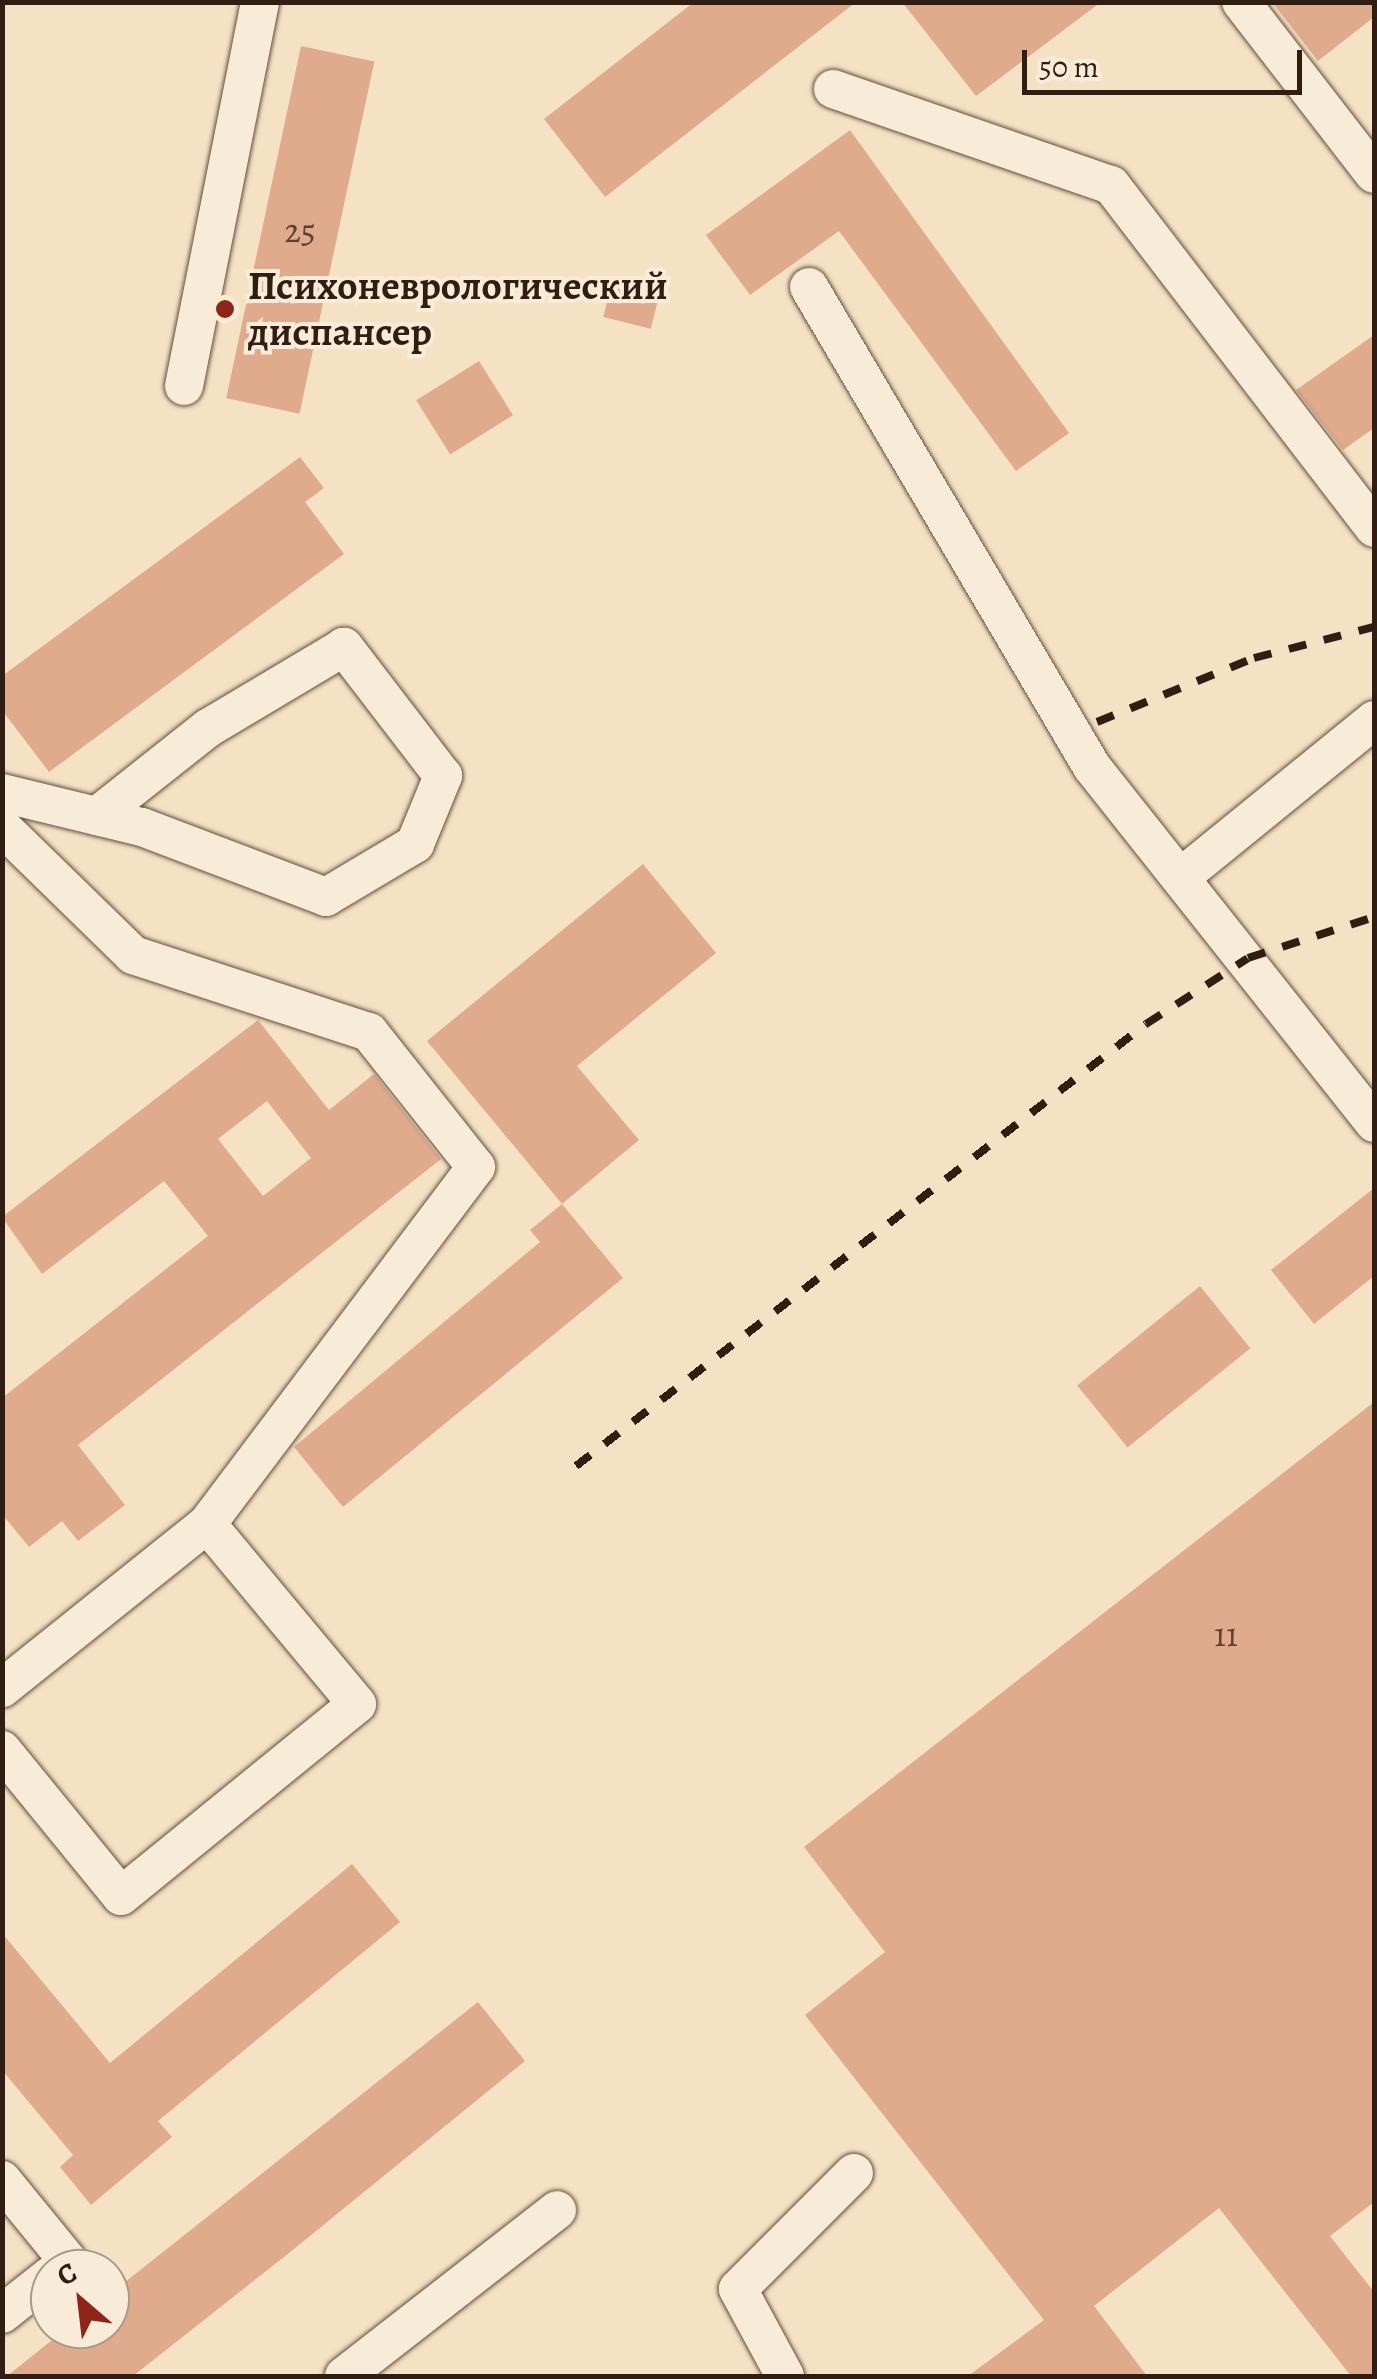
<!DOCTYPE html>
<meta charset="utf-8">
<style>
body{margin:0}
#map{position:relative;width:1377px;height:2379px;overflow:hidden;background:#f5e2c4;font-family:Alegreya,serif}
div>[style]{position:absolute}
.building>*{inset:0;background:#e0ab8d;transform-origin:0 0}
.roads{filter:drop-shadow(0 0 2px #624e3e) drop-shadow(0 0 2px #624e3e)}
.minor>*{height:38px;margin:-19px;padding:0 19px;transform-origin:19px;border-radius:19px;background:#f8ecd9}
.rail>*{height:8px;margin-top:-4px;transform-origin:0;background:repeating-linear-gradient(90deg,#311d12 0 18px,transparent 0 36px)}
.dots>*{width:28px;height:28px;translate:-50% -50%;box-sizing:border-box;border:5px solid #f8ecd9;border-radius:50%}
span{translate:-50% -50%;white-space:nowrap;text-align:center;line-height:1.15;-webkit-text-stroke:8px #f8ecd9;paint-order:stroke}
.number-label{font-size:35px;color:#5d4031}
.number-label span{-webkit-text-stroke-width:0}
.poi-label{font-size:40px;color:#311d12;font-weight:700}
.left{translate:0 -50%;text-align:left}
.frame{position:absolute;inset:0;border:5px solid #311d12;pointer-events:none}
.north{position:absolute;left:30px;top:2249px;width:100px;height:100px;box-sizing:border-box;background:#f8ecd9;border:2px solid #a89989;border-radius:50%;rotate:332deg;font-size:28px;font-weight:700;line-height:40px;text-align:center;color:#311d12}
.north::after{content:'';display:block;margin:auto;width:35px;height:45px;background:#8f2418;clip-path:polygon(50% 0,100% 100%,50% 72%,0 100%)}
.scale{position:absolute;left:1022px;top:50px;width:280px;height:45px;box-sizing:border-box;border:5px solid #311d12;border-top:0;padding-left:12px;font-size:30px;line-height:35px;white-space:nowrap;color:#311d12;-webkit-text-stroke:8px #f8ecd9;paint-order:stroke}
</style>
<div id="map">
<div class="building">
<div style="clip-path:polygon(694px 2px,856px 2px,605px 197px,544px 119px)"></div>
<div style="clip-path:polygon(902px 2px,1101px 2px,976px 96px)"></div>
<div style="clip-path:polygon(1272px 2px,1374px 2px,1374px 17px,1318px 61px)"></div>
<div style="left:301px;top:46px;width:75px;height:360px;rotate:12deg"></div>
<div style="clip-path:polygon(850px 130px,1069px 433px,1016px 471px,839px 231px,750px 295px,706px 235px)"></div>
<div style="left:612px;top:282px;width:49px;height:36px;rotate:14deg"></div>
<div style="clip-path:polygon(1374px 335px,1374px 428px,1343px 450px,1296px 390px)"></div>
<div style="left:479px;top:361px;width:64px;height:74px;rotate:58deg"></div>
<div style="clip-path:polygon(300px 457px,324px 488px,305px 502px,344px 554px,49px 772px,2px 710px,2px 676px)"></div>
<div style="clip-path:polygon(643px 864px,716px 953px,577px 1066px,639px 1140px,562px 1204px,427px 1041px)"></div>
<div style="clip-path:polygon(evenodd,258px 1020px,329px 1110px,374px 1074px,441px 1159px,78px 1445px,125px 1505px,78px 1541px,62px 1521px,29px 1547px,2px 1514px,2px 1398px,208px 1236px,164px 1181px,42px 1274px,2px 1217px,258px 1020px,267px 1101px,311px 1158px,263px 1196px,218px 1139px,267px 1101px)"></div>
<div style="clip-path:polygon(1374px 1188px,1374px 1276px,1314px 1324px,1271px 1270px)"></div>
<div style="clip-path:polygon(562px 1204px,623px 1278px,343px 1507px,294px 1447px,540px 1242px,530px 1230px)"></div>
<div style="left:1200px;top:1286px;width:80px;height:158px;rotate:51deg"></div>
<div style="clip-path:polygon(1374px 1402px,1374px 2202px,1330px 2236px,1374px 2292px,1374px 2376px,1351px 2376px,1219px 2208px,1094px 2306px,1147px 2376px,968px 2376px,1044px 2320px,805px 2015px,885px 1952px,804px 1847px)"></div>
<div style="clip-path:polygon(352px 1864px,400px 1922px,158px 2121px,172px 2137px,91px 2205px,60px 2167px,73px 2155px,2px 2070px,2px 1933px,110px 2063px)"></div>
<div style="clip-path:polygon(478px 2002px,525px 2061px,289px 2253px,133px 2376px,7px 2376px,66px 2329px,110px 2329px,110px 2294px)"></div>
</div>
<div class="roads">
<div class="minor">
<div style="left:1241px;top:2px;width:217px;rotate:52.3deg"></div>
<div style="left:833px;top:89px;width:294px;rotate:19.1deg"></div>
<div style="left:1111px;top:185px;width:432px;rotate:52.5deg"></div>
<div style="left:809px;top:287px;width:557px;rotate:59.48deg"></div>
<div style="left:1092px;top:767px;width:454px;rotate:51.6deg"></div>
<div style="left:184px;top:386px;width:391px;rotate:-78.8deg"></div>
<div style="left:2px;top:793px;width:144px;rotate:13.7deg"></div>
<div style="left:142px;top:827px;width:197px;rotate:20.8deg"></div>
<div style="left:326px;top:897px;width:104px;rotate:-30.8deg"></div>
<div style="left:415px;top:844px;width:74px;rotate:-67.6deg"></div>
<div style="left:443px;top:776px;width:163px;rotate:-127.5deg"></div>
<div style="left:344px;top:647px;width:158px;rotate:149.2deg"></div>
<div style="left:208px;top:728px;width:142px;rotate:141.6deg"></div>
<div style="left:2px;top:827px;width:183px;rotate:44.3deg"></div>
<div style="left:133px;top:955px;width:248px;rotate:18.1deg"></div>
<div style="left:369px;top:1032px;width:172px;rotate:51.6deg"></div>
<div style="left:476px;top:1167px;width:447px;rotate:127deg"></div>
<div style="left:207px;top:1524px;width:263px;rotate:141.3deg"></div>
<div style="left:1181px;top:877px;width:249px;rotate:-39.1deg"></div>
<div style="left:2px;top:1750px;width:188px;rotate:50.8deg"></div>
<div style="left:121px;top:1896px;width:304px;rotate:-39.1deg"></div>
<div style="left:357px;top:1704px;width:234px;rotate:-129.8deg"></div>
<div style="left:2px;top:2180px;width:104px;rotate:50.8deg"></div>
<div style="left:68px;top:2261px;width:13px;rotate:141deg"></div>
<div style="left:2px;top:2314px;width:61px;rotate:-38.4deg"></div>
<div style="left:344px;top:2376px;width:270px;rotate:-37.9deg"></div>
<div style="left:785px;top:2376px;width:99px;rotate:-118.4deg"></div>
<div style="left:738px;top:2289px;width:164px;rotate:-45deg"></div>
</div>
</div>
<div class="rail">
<div style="left:1097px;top:722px;width:170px;rotate:-22.2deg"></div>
<div style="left:1254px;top:658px;width:124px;rotate:-14.5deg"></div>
<div style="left:576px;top:1466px;width:721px;rotate:-37.79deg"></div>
<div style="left:1146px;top:1024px;width:121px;rotate:-32.9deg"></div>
<div style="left:1248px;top:958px;width:133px;rotate:-18deg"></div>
</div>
<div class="dots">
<div style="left:225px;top:309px;background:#8f2418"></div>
</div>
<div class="number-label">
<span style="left:300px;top:230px">25</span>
<span style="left:1226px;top:1634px">11</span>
</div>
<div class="poi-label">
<span class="left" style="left:248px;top:309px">Психоневрологический<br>диспансер</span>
</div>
<div class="frame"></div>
<div class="north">С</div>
<div class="scale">50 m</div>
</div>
